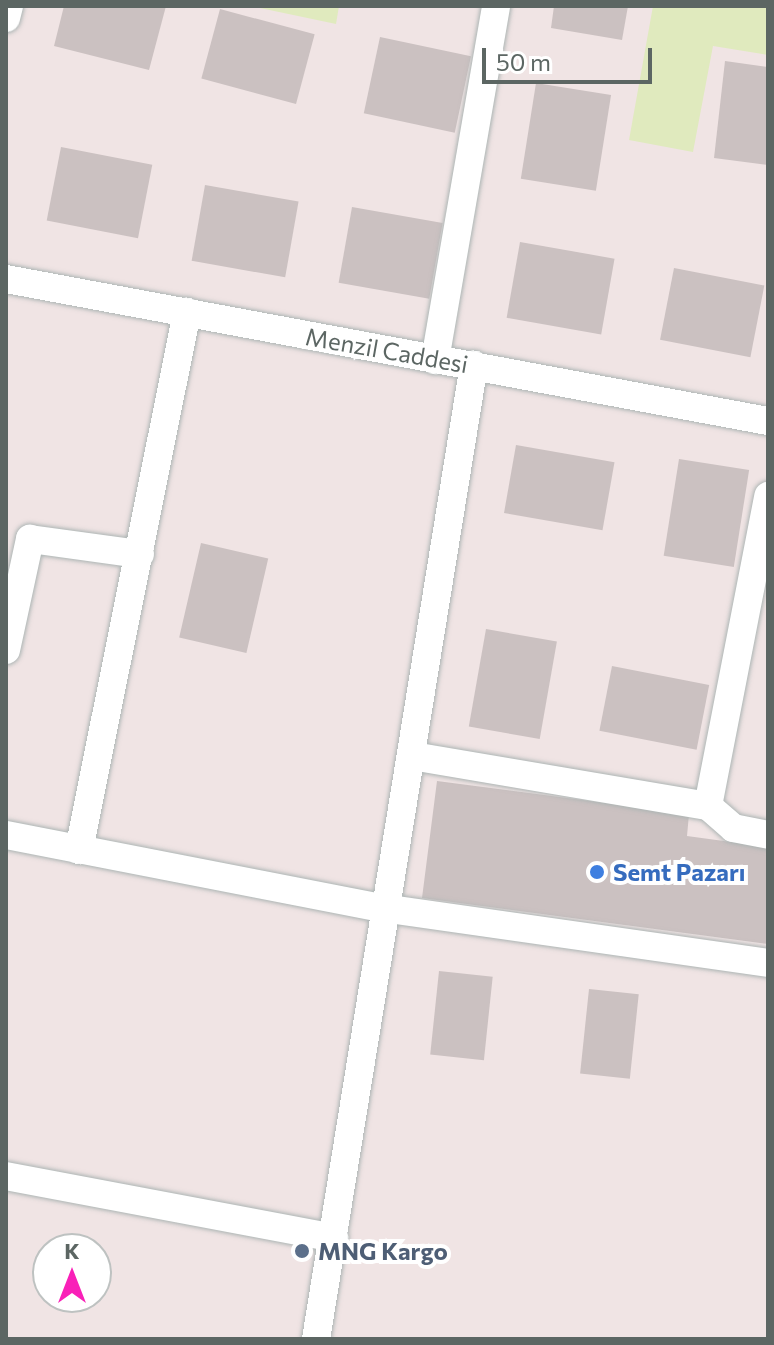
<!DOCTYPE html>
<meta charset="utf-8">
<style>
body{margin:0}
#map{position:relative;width:774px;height:1345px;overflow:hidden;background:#f0e4e4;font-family:Commissioner,sans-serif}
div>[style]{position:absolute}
.green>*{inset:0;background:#e0eabe}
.building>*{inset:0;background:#cbc1c1;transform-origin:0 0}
.roads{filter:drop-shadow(0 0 2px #adb5b4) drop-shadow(0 0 2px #adb5b4)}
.minor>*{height:28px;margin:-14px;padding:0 14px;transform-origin:14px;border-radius:14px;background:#fff}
.dots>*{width:22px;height:22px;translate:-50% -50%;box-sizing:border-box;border:4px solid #fff;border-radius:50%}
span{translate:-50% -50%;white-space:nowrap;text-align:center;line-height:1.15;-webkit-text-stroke:8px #fff;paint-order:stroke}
.street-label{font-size:24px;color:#5c6663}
.shop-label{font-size:24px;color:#366cbe;font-weight:700}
.left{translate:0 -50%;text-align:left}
.service-label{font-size:24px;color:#4e5e75;font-weight:700}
.frame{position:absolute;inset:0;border:8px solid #5c6663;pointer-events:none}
.north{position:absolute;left:32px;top:1233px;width:80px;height:80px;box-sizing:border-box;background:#fff;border:2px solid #bec2c1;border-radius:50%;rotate:0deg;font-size:22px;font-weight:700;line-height:32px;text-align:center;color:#5c6663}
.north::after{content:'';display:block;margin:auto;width:28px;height:36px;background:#f920b8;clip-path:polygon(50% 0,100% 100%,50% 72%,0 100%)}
.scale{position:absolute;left:482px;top:48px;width:170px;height:36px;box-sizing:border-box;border:4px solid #5c6663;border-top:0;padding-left:10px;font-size:24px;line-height:28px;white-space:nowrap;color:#5c6663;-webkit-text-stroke:6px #fff;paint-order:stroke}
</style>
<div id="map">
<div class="green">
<div style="clip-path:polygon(251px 6px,339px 6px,336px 24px)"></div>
<div style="clip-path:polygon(653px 6px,768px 6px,768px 55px,713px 46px,693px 152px,629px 140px)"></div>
</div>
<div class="building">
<div style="clip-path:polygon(64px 6px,166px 6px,149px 70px,54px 46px)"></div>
<div style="clip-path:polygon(554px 6px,628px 6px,622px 40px,551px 28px)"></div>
<div style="left:220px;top:9px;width:98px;height:72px;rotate:15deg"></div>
<div style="left:380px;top:37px;width:93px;height:78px;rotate:12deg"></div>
<div style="clip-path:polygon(725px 61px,768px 67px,768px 165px,714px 158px)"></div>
<div style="left:536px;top:83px;width:76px;height:97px;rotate:9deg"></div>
<div style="left:61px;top:147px;width:93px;height:75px;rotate:11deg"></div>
<div style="left:205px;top:185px;width:95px;height:77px;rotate:10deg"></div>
<div style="left:352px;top:207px;width:92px;height:77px;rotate:10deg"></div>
<div style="left:520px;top:242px;width:96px;height:77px;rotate:10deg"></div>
<div style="left:674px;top:268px;width:92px;height:73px;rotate:11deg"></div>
<div style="left:516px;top:445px;width:100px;height:69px;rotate:10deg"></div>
<div style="left:679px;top:459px;width:71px;height:98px;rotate:9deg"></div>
<div style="left:201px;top:543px;width:69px;height:97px;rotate:13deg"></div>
<div style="left:486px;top:629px;width:72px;height:99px;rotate:10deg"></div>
<div style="left:612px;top:666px;width:99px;height:66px;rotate:11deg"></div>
<div style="clip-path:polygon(437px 781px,689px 814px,687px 836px,768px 847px,768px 944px,422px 898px)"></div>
<div style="left:439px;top:971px;width:54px;height:84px;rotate:6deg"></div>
<div style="left:589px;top:989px;width:50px;height:85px;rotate:6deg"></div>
</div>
<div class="roads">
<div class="minor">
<div style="left:6px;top:18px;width:12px;rotate:-76deg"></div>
<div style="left:6px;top:279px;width:775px;rotate:10.56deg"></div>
<div style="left:435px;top:360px;width:359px;rotate:-80.2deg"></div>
<div style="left:6px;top:650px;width:114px;rotate:-77.8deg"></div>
<div style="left:30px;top:539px;width:111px;rotate:7.8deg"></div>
<div style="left:412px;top:756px;width:300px;rotate:9.6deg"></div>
<div style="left:708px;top:806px;width:316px;rotate:-79deg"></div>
<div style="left:708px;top:806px;width:33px;rotate:41deg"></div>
<div style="left:733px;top:828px;width:36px;rotate:11deg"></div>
<div style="left:6px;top:835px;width:384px;rotate:11deg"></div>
<div style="left:383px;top:908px;width:389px;rotate:8.1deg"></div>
<div style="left:79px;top:850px;width:549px;rotate:-78.65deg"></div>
<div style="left:6px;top:1176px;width:334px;rotate:10.7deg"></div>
<div style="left:316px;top:1339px;width:987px;rotate:-80.79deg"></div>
</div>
</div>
<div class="dots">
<div style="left:597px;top:872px;background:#3f7fe0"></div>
<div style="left:302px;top:1251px;background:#5c6f8a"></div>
</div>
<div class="street-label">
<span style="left:387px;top:350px;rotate:10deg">Menzil Caddesi</span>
</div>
<div class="shop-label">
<span class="left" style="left:613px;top:872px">Semt Pazarı</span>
</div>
<div class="service-label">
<span class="left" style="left:318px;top:1251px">MNG Kargo</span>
</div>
<div class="frame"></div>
<div class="north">K</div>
<div class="scale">50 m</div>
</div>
